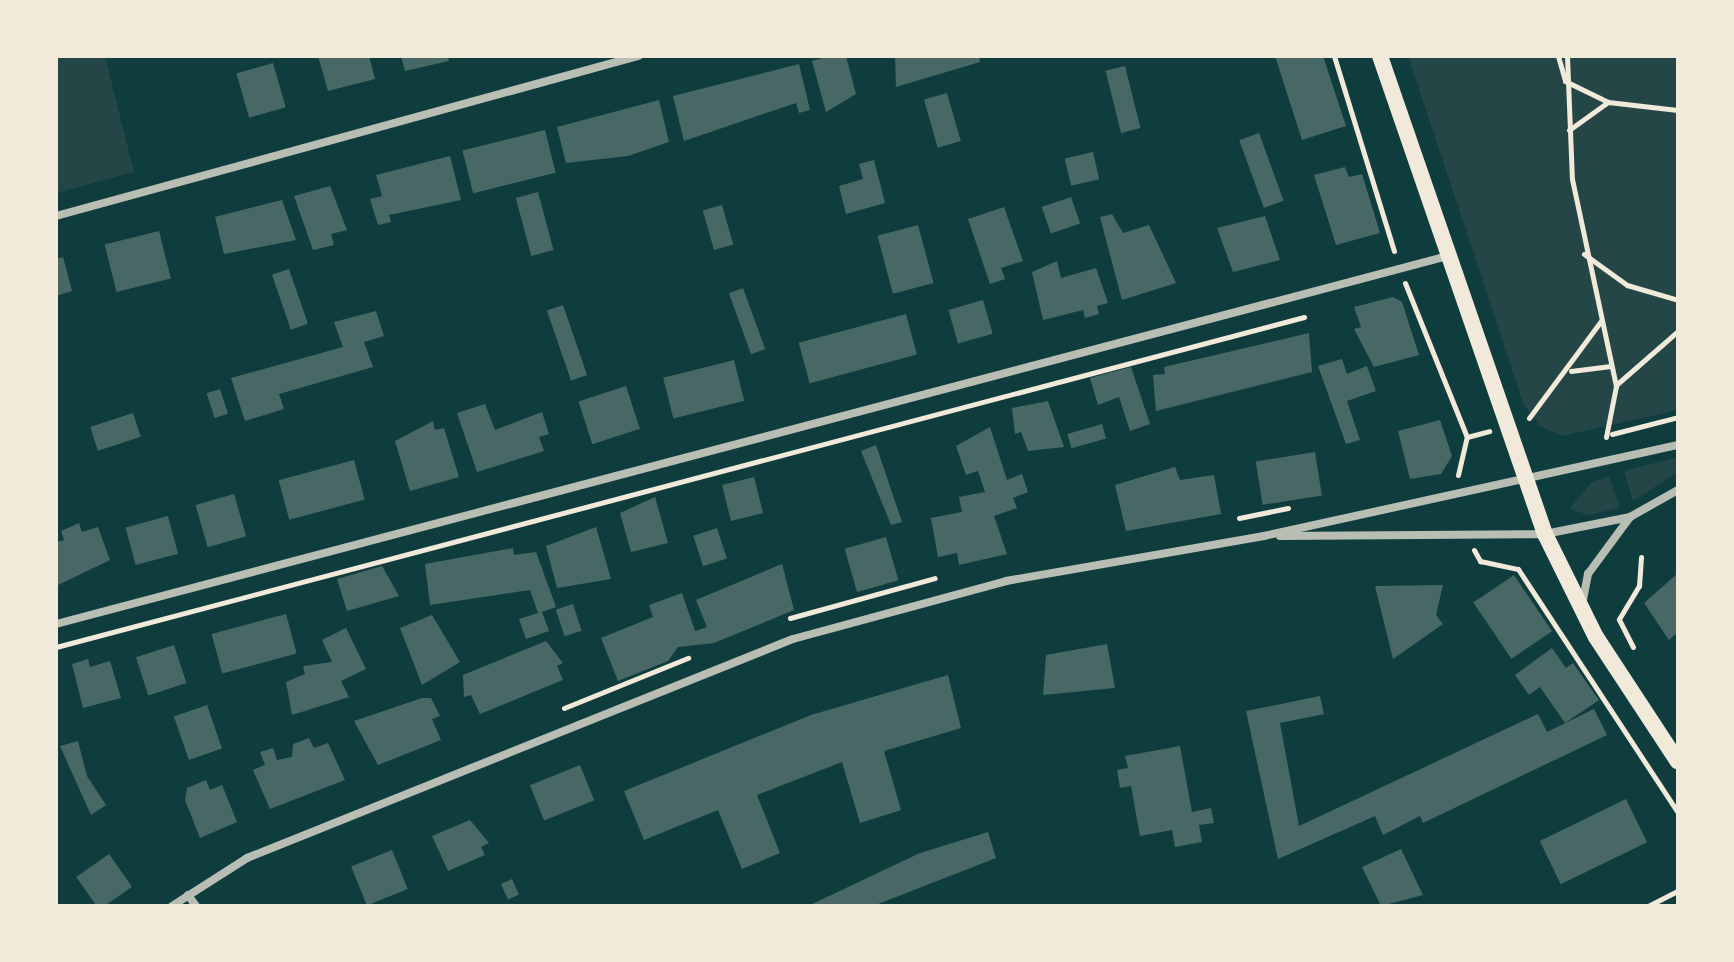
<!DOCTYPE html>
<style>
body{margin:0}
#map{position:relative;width:1734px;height:962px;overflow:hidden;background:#0f3d3e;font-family:Arial,sans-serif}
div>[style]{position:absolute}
.green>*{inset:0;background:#244646}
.building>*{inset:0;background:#486865;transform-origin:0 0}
.path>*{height:5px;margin:-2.5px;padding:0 2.5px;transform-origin:2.5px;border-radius:2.5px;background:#f1e9da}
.minor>*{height:8px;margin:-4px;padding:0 4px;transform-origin:4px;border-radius:4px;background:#b8beb3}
.secondary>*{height:16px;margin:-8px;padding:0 8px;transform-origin:8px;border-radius:8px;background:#f1e9da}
span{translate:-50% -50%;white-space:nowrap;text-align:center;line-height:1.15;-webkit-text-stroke:6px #f1e9da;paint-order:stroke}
.frame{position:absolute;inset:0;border:58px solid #f1e9da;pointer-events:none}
</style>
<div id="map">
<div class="green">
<div style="clip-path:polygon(56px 56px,105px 56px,134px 172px,56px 193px)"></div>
<div style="clip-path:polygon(1408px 56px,1678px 56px,1678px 410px,1562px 436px,1540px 426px,1524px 405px)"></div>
<div style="clip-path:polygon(1678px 457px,1678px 472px,1633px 501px,1624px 471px)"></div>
<div style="clip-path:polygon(1609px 476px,1620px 508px,1589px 515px,1569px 509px,1591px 483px)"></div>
</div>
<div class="building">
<div style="clip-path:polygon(318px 56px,369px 56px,375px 79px,328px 91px)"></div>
<div style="clip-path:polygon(401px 56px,448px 56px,449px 61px,405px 71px)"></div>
<div style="clip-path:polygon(829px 56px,846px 56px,856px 94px,826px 112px,812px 61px)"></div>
<div style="clip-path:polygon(895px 56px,979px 56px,980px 62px,896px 87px)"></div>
<div style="clip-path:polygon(1275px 56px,1323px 56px,1346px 126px,1302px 140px)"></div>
<div style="left:273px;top:63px;width:46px;height:38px;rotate:74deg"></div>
<div style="clip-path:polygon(799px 64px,810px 110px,799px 113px,796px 103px,684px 141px,673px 96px)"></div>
<div style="left:1125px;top:66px;width:64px;height:20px;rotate:76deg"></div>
<div style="left:947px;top:93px;width:50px;height:24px;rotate:74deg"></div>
<div style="clip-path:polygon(659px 100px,669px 142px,628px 156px,566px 163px,557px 127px)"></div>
<div style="left:545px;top:130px;width:44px;height:85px;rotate:76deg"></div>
<div style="left:1259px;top:133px;width:72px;height:21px;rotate:70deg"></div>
<div style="left:1093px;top:152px;width:28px;height:29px;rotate:77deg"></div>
<div style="clip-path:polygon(450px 156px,461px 200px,389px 215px,391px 222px,378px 225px,370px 199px,382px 196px,376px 175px)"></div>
<div style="clip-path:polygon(874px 160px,885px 203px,846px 214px,839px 186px,863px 179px,859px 164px)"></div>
<div style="clip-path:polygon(1345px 167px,1349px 177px,1362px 174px,1380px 233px,1336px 245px,1314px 175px)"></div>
<div style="clip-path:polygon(330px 186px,347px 230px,331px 234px,334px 245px,313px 250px,294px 196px)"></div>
<div style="left:538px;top:192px;width:60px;height:23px;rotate:75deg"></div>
<div style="left:1071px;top:197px;width:28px;height:31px;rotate:71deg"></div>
<div style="clip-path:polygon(282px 200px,296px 240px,224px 254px,215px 217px)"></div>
<div style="left:722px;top:205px;width:41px;height:20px;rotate:74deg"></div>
<div style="clip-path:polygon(1004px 207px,1023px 261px,1001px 268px,1005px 279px,990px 284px,968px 219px)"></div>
<div style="clip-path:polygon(1112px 214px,1123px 233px,1149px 225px,1176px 283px,1122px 300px,1100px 217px)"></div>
<div style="clip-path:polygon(1265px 216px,1280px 260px,1233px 272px,1217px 228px)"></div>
<div style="left:918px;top:225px;width:60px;height:42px;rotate:75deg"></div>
<div style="left:159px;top:231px;width:49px;height:56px;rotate:76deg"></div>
<div style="clip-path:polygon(63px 257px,72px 291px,56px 296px,56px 259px)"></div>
<div style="clip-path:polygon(1057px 261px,1061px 278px,1096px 268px,1108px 303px,1097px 306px,1099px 314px,1085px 318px,1083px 310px,1043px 320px,1032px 272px)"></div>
<div style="left:289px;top:269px;width:58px;height:18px;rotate:71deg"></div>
<div style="left:743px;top:288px;width:65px;height:15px;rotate:70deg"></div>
<div style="clip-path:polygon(1393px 297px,1402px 302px,1419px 355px,1374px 367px,1354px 329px,1361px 327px,1354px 307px)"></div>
<div style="left:983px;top:300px;width:35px;height:36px;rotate:74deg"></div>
<div style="left:563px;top:305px;width:74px;height:17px;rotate:71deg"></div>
<div style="clip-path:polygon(376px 311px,384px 336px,364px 342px,373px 367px,279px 394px,284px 409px,245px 421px,231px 378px,343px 347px,334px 322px)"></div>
<div style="left:906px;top:314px;width:42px;height:111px;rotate:75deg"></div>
<div style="clip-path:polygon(1309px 333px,1312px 372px,1156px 411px,1153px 375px,1165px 374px,1164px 367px)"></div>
<div style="clip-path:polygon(1342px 359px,1347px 374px,1367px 366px,1376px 391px,1347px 401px,1360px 440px,1346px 444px,1318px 366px)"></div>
<div style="left:734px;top:360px;width:42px;height:73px;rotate:76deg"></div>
<div style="clip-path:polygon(1131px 367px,1150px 424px,1130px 431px,1119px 397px,1098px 405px,1090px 378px)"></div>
<div style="left:626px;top:386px;width:45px;height:50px;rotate:72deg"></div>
<div style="left:220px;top:389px;width:26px;height:14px;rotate:72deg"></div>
<div style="clip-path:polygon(1048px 401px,1064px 447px,1028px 451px,1021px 432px,1015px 434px,1012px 408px)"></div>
<div style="clip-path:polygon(485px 404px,495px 430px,542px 412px,549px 434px,539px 437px,544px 451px,477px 472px,457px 413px)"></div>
<div style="left:133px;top:413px;width:25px;height:45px;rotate:72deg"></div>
<div style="clip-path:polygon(1440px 420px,1452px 456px,1441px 474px,1410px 479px,1398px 431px)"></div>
<div style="clip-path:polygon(433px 421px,435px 430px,444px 428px,459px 477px,410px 491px,395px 441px)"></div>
<div style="left:1102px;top:424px;width:15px;height:36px;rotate:74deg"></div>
<div style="clip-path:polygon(990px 427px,1007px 480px,1022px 474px,1028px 492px,1013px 498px,1017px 508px,994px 516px,1007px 554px,959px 565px,957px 553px,938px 557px,931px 518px,962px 512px,959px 497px,985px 492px,978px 471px,966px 475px,956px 446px)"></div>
<div style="clip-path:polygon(876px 445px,902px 522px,891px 525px,861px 451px)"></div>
<div style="left:1315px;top:452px;width:44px;height:60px;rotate:81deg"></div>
<div style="left:354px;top:460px;width:41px;height:78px;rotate:75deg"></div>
<div style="clip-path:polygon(1175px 467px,1180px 480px,1214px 475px,1221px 514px,1126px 531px,1115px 485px)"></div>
<div style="left:754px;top:477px;width:37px;height:33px;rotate:76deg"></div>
<div style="left:234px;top:494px;width:44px;height:40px;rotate:74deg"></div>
<div style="clip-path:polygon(655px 497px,668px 543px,631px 552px,620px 513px)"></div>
<div style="left:168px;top:516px;width:39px;height:44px;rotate:75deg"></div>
<div style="clip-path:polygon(79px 523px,82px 532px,98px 527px,110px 560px,56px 586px,56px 542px,64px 540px,61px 531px)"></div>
<div style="clip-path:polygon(596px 527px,611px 579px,557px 588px,546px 546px)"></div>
<div style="left:717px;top:528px;width:32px;height:25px;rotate:72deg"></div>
<div style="left:886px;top:537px;width:45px;height:43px;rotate:74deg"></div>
<div style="clip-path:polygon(513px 548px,514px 555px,536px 552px,556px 607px,542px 612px,549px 631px,526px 639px,519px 619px,538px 613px,530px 590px,430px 605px,425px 564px)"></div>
<div style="clip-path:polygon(782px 564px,794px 610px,714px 643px,678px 647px,668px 661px,618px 681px,601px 638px,653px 617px,649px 605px,682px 593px,695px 631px,707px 627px,696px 600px)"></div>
<div style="clip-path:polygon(382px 566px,399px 596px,347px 611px,337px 579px)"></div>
<div style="clip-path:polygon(1678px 573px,1678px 632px,1669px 640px,1644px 603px)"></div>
<div style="left:1514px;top:575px;width:68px;height:49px;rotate:56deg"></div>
<div style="clip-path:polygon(1443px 585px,1436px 615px,1443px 624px,1393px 659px,1375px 586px)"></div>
<div style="left:573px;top:604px;width:28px;height:18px;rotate:72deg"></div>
<div style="left:286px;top:614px;width:41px;height:77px;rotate:75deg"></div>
<div style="clip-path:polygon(432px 615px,460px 662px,422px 685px,400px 628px)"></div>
<div style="clip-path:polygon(346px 628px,366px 669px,341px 681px,349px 697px,292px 715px,286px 682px,305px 674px,303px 666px,332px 662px,322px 640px)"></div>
<div style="clip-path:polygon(546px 641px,563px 663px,557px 666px,563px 680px,480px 714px,471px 695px,464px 697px,463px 675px)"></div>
<div style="clip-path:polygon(1107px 644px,1115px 688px,1043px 695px,1046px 655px)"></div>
<div style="left:174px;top:645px;width:40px;height:40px;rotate:72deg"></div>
<div style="clip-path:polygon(1552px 648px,1566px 668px,1573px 663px,1599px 700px,1565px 723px,1540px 687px,1529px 695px,1515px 675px)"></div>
<div style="clip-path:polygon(88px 659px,90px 667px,110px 661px,121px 698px,83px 708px,72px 664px)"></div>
<div style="clip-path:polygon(948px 675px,961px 728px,884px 751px,901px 810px,860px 823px,842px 762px,757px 795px,780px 853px,742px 869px,718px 810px,644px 840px,624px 791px,811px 715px)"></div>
<div style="clip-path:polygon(1320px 696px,1324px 714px,1280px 723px,1299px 826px,1538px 714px,1547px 732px,1594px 709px,1607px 735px,1423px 823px,1420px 816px,1383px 835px,1375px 816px,1278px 859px,1246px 711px)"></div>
<div style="clip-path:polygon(422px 698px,431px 698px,440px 716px,432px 719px,441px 740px,378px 765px,354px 721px)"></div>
<div style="left:207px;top:705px;width:46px;height:35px;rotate:71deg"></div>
<div style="clip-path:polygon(309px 738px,314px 748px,328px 743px,345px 780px,270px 809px,253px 770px,265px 765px,260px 752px,273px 748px,277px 760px,292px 757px,293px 744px)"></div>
<div style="clip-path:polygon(78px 741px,87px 776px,106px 805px,91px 815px,60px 746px)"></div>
<div style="clip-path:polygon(1180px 746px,1192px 812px,1211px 808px,1214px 823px,1199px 825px,1202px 842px,1175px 847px,1172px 830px,1140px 836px,1131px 786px,1120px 788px,1117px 770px,1128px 768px,1125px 756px)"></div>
<div style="left:580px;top:765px;width:38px;height:54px;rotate:68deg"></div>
<div style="clip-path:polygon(206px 780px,210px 790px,222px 785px,237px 822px,200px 838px,185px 800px,187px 788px)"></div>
<div style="left:1626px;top:799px;width:48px;height:96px;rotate:64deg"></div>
<div style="clip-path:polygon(470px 820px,489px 843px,481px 847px,485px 855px,448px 871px,432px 836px)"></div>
<div style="clip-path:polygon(988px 832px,996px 858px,873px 906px,808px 906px,920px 853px)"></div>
<div style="clip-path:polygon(1401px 849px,1423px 895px,1381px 906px,1362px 867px)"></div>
<div style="left:392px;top:850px;width:42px;height:44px;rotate:68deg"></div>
<div style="left:109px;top:854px;width:40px;height:40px;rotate:55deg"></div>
<div style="left:512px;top:879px;width:17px;height:12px;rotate:66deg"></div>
</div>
<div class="path">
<div style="left:1334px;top:56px;width:204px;rotate:72.9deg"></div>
<div style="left:1558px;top:56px;width:26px;rotate:74deg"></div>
<div style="left:1565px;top:81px;width:48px;rotate:26deg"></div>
<div style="left:1608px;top:102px;width:70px;rotate:6.5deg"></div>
<div style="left:1567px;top:56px;width:123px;rotate:87.7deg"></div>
<div style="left:1572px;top:179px;width:212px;rotate:78deg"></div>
<div style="left:1616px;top:386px;width:52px;rotate:101.1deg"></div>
<div style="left:1569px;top:130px;width:48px;rotate:-35.7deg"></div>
<div style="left:1584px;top:254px;width:53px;rotate:35.8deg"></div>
<div style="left:1627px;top:285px;width:53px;rotate:16.4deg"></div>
<div style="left:1405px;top:283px;width:166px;rotate:68.1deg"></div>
<div style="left:1571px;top:371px;width:40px;rotate:-7.1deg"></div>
<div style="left:1616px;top:385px;width:82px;rotate:-41.1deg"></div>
<div style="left:1529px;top:418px;width:121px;rotate:-53.4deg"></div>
<div style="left:1612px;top:434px;width:68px;rotate:-14.4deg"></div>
<div style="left:1458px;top:475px;width:39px;rotate:-77deg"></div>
<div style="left:1467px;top:437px;width:23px;rotate:-15deg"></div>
<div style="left:1239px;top:518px;width:50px;rotate:-11.5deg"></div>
<div style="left:1474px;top:550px;width:13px;rotate:61deg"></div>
<div style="left:1480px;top:561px;width:39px;rotate:12deg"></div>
<div style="left:1518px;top:569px;width:292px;rotate:56.7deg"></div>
<div style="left:790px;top:618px;width:150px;rotate:-15.4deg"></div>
<div style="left:56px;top:647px;width:1291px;rotate:-14.81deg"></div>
<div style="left:1633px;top:647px;width:31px;rotate:-117deg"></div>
<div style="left:1619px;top:619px;width:39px;rotate:-59deg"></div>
<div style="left:1639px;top:586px;width:29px;rotate:-86deg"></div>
<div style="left:564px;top:708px;width:134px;rotate:-22deg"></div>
<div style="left:1648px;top:906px;width:34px;rotate:-27deg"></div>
</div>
<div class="minor">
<div style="left:56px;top:216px;width:604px;rotate:-15.37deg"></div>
<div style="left:1280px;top:536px;width:265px;rotate:-0.4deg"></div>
<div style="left:1545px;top:534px;width:87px;rotate:-11.3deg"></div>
<div style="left:1630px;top:517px;width:55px;rotate:-29.4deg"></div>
<div style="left:1582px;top:605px;width:32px;rotate:-79deg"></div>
<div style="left:1588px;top:574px;width:71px;rotate:-53.6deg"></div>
<div style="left:56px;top:624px;width:1436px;rotate:-14.81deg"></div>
<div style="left:188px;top:895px;width:14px;rotate:54deg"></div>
<div style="left:172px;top:906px;width:89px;rotate:-32.6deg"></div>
<div style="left:247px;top:858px;width:588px;rotate:-21.86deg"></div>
<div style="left:793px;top:639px;width:221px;rotate:-15.2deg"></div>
<div style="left:1006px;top:581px;width:262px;rotate:-9.9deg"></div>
<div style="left:1264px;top:536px;width:424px;rotate:-12.4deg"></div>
</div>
<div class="secondary">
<div style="left:1380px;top:56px;width:506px;rotate:70.96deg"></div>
<div style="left:1545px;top:534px;width:115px;rotate:63.7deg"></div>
<div style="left:1596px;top:637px;width:149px;rotate:56.7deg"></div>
</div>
<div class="frame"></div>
</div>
